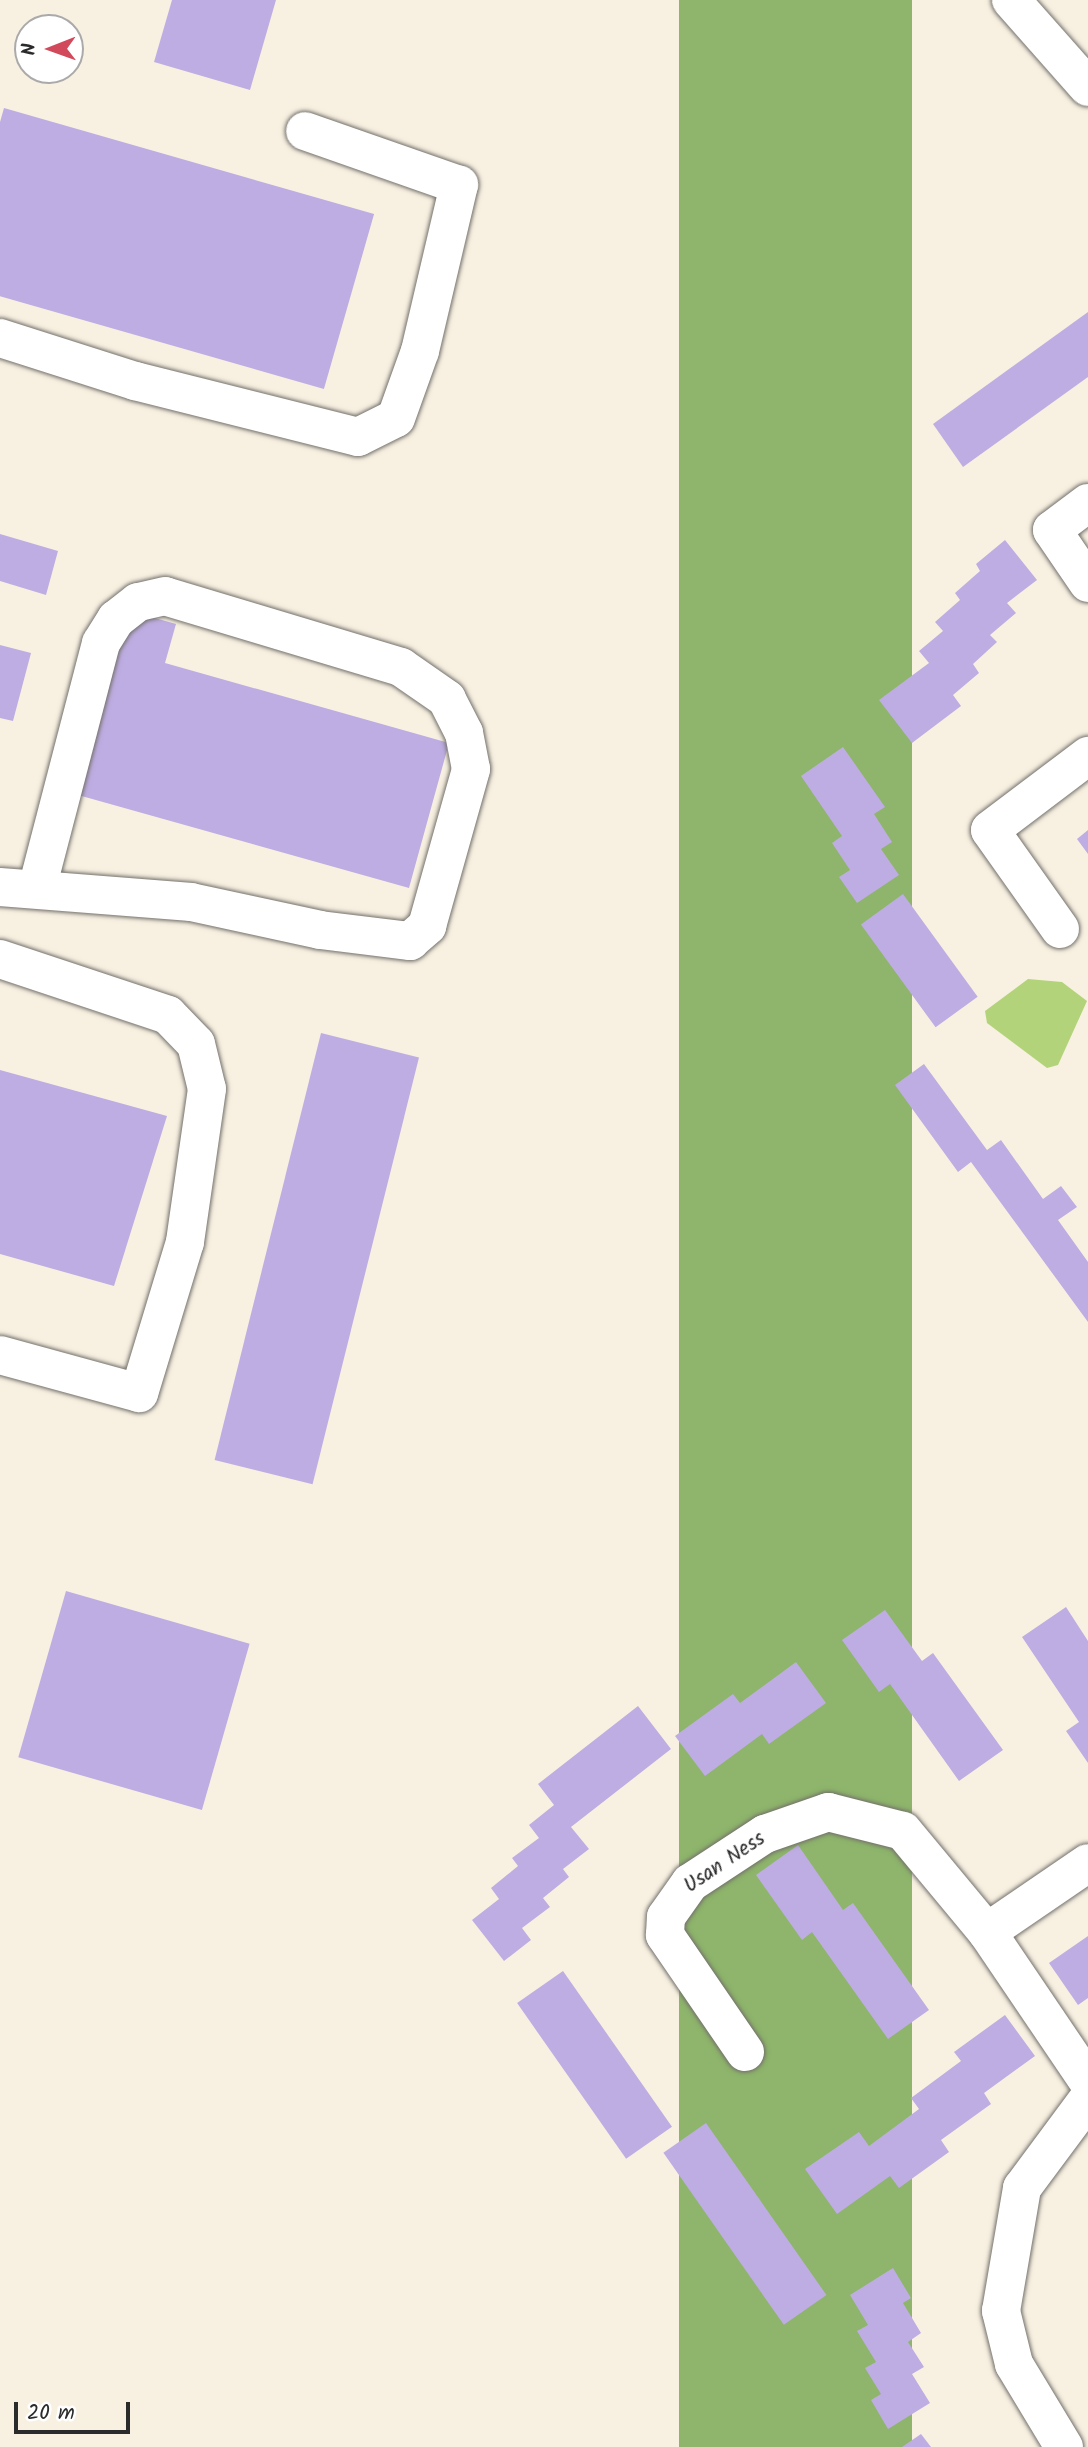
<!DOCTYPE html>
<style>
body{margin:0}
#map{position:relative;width:1088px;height:2447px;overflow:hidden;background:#f8f1e2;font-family:Kalam,sans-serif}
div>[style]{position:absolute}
.green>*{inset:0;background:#b3d37b}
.forest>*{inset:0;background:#8eb56b;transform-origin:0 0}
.building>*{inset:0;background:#beade2;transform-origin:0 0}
.roads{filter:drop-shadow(0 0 2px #73706b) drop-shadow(0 0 2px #73706b)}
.minor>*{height:38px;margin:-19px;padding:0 19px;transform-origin:19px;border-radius:19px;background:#fff}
span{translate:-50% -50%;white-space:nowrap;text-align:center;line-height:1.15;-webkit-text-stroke:5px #fff;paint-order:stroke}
.street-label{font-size:21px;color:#2b2b2b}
.north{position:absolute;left:14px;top:14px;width:70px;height:70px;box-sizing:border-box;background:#fff;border:2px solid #aaa;border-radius:50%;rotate:269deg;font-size:19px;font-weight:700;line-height:28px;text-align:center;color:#2b2b2b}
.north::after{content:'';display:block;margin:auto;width:24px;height:32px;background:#d1495b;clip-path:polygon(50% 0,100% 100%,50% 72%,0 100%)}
.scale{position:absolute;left:14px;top:2402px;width:116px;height:32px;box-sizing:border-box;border:4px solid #2b2b2b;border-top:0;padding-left:9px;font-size:21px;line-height:24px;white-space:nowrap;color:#2b2b2b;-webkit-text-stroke:5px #fff;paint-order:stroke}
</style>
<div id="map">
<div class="green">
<div style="clip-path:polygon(1028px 979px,1062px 982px,1087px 1001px,1058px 1065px,1047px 1068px,987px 1023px,985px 1011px)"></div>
</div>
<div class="forest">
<div style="left:679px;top:0;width:233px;height:2525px"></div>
</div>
<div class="building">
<div style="clip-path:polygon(172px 0,276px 0,250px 90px,154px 62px)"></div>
<div style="left:4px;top:108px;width:385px;height:182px;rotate:16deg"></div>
<div style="clip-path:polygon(1088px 312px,1088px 377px,963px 467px,933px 424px)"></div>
<div style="clip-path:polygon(0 534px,58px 551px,46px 595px,0 581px)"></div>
<div style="clip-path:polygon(1005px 540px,1037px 580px,1007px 603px,1016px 613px,990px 635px,997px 642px,973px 664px,979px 673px,953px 695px,961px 706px,912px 743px,879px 700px,929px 663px,919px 651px,943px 631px,935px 622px,960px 600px,955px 593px,980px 571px,976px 564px)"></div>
<div style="clip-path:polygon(130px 611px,176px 624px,165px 663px,449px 743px,409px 888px,78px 795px)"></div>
<div style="clip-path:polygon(0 645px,31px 653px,13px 721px,0 718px)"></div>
<div style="clip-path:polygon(843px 747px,885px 807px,874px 814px,892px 842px,881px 849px,899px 875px,857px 903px,839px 877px,850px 870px,832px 843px,842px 836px,801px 776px)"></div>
<div style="clip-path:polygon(1088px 830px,1088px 854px,1077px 839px)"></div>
<div style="left:903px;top:894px;width:127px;height:52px;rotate:54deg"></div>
<div style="left:321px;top:1033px;width:101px;height:440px;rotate:14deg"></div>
<div style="clip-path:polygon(924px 1064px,987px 1150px,1001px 1140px,1043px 1199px,1061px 1186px,1077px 1207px,1058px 1220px,1088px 1262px,1088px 1322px,971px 1162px,958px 1172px,895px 1085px)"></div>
<div style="clip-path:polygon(0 1070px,167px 1116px,114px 1286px,0 1254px)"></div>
<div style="left:66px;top:1591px;width:191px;height:173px;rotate:16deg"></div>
<div style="clip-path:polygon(1066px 1607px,1088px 1641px,1088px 1763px,1066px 1731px,1079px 1722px,1022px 1637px)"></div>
<div style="clip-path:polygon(885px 1610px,922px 1661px,933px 1653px,1003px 1750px,959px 1781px,890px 1684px,879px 1692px,842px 1640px)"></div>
<div style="clip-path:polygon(796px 1662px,826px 1703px,769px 1744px,762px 1734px,705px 1776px,675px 1736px,733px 1694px,740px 1703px)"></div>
<div style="clip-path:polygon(638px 1706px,671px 1749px,571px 1827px,589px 1849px,563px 1869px,569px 1877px,543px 1898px,550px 1907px,522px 1928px,531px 1940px,504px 1961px,472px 1920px,499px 1899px,491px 1888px,518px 1866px,512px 1858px,539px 1838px,529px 1825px,554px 1805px,538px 1784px)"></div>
<div style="clip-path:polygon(798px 1845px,843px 1910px,853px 1903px,929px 2010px,888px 2039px,812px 1932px,802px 1940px,756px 1875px)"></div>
<div style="clip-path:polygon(1088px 1936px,1088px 1998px,1078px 2005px,1049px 1963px)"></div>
<div style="left:563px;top:1971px;width:190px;height:56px;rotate:55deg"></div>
<div style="clip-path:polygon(1005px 2015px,1035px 2056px,984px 2093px,991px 2104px,941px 2140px,949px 2152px,899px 2188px,890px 2176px,837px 2214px,805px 2169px,859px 2132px,869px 2146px,919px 2109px,911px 2098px,961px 2061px,954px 2052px)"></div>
<div style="left:706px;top:2123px;width:210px;height:52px;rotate:55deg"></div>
<div style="clip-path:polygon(893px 2268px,911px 2298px,903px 2303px,921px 2333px,908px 2342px,924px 2367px,912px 2374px,930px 2403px,888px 2429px,871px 2400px,881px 2394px,865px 2368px,876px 2362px,857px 2331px,868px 2325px,850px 2295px)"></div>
<div style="clip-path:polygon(921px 2434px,931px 2447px,902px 2447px)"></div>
</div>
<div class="roads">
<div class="minor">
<div style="left:1011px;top:0;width:116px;rotate:48.5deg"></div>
<div style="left:0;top:338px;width:142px;rotate:17.7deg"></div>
<div style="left:135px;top:381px;width:230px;rotate:14.1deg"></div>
<div style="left:358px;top:437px;width:42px;rotate:-26.6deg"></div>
<div style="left:396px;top:418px;width:71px;rotate:-70.3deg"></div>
<div style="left:420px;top:351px;width:171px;rotate:-76.8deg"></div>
<div style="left:459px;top:185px;width:163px;rotate:-160.7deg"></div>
<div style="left:1088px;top:503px;width:45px;rotate:143.1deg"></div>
<div style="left:1052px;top:530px;width:64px;rotate:55.8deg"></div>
<div style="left:0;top:887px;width:192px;rotate:4.5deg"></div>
<div style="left:191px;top:902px;width:132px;rotate:12.2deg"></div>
<div style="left:320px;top:930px;width:91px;rotate:7deg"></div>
<div style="left:410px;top:941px;width:23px;rotate:-41deg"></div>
<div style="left:427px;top:926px;width:163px;rotate:-74.3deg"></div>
<div style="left:471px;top:769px;width:37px;rotate:-101deg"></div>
<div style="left:464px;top:733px;width:38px;rotate:-117deg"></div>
<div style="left:447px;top:699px;width:56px;rotate:-145.2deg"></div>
<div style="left:401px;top:667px;width:246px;rotate:-163.3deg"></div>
<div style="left:165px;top:596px;width:28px;rotate:167deg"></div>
<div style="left:138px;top:602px;width:28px;rotate:142deg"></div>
<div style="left:116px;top:619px;width:28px;rotate:122deg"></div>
<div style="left:101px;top:643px;width:250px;rotate:104.6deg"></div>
<div style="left:1060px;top:929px;width:121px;rotate:-125.3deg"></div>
<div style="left:990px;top:830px;width:123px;rotate:-37.1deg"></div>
<div style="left:0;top:959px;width:177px;rotate:18.4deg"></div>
<div style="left:168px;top:1015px;width:40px;rotate:46deg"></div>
<div style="left:196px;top:1044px;width:46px;rotate:76.3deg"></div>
<div style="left:207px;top:1089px;width:155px;rotate:98.2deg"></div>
<div style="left:185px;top:1242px;width:158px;rotate:106.9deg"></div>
<div style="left:139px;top:1393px;width:144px;rotate:-164.7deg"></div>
<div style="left:987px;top:1932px;width:122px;rotate:-34.3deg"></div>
<div style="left:745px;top:2052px;width:142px;rotate:-124.4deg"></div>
<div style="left:665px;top:1935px;width:18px;rotate:-87deg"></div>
<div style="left:666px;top:1917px;width:42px;rotate:-54.8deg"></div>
<div style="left:690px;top:1883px;width:90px;rotate:-33.2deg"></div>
<div style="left:765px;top:1834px;width:67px;rotate:-19.2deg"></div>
<div style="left:828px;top:1812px;width:77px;rotate:14.2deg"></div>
<div style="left:903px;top:1831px;width:131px;rotate:50.3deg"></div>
<div style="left:987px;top:1932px;width:180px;rotate:55.9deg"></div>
<div style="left:1064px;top:2447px;width:97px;rotate:-121.1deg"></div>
<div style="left:1014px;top:2364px;width:55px;rotate:-103.8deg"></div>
<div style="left:1001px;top:2311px;width:125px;rotate:-80.3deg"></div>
<div style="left:1022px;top:2188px;width:111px;rotate:-53.4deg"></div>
</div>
</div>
<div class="street-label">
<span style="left:725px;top:1863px;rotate:-34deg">Usan Ness</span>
</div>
<div class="north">N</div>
<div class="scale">20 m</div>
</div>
